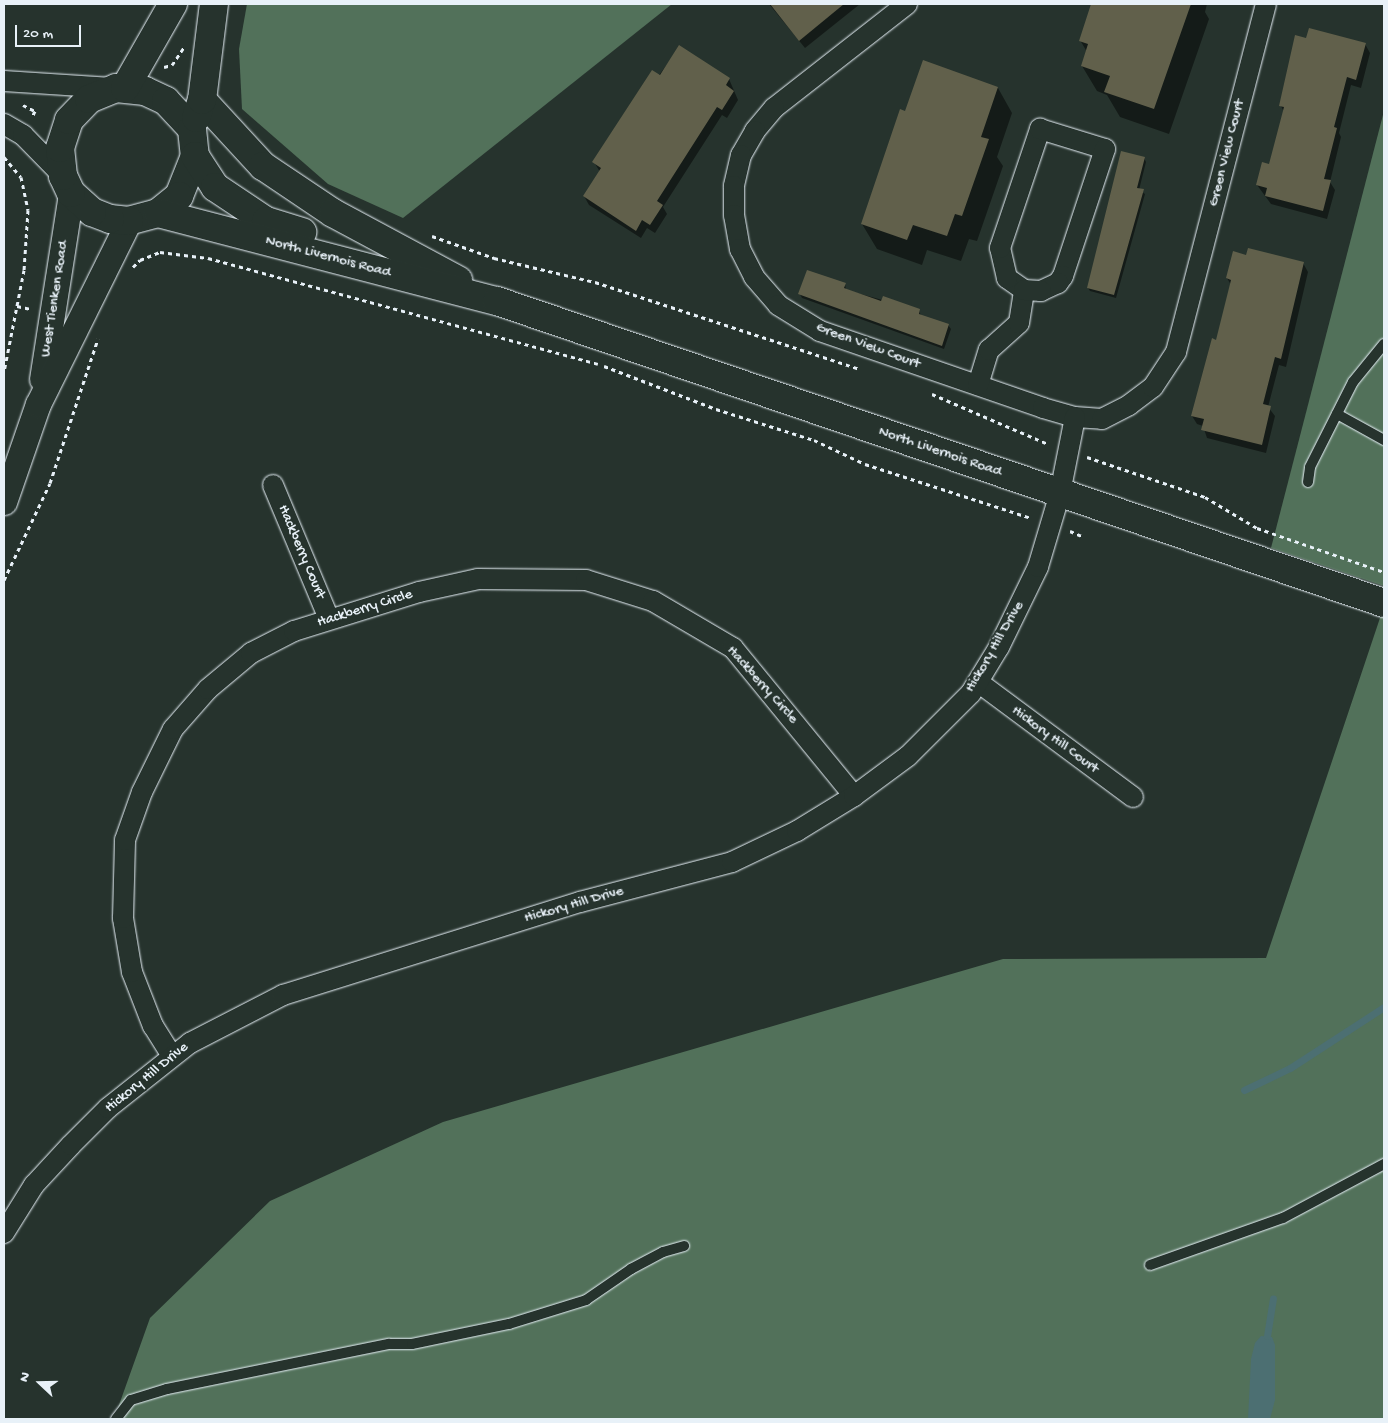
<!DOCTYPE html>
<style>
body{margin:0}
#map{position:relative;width:1388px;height:1423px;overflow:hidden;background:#26332d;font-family:"Gochi Hand",sans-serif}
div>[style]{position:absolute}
.green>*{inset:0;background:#52715a}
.water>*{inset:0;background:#4c6f72}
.shadow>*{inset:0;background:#0007}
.stream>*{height:7px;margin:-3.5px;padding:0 3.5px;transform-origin:3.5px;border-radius:3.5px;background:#4c6f72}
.building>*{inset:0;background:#61604b}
.path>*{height:3px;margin-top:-1.5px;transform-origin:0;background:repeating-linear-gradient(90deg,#e8f1f8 0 4px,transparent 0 8px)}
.roads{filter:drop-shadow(0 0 1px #e8f1f8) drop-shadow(0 0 1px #e8f1f8)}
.service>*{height:10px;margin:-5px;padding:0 5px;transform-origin:5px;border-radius:5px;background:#26332d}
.minor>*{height:20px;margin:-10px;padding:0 10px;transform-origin:10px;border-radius:10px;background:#26332d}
.tertiary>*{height:25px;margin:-12.5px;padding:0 12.5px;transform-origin:12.5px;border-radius:12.5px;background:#26332d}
.secondary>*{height:28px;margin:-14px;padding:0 14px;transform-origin:14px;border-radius:14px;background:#26332d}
span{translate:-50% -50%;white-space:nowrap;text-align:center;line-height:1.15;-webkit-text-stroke:4px #26332d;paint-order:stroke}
.street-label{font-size:15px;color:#e8f1f8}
.frame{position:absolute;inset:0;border:5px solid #e8f1f8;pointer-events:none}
.north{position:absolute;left:15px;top:1358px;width:50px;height:50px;-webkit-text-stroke:4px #26332d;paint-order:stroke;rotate:291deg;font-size:14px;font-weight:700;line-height:20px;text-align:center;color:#e8f1f8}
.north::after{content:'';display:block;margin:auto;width:18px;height:22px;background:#e8f1f8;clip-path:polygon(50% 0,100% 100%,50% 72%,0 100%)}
.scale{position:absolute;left:15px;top:25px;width:66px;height:22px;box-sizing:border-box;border:2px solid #e8f1f8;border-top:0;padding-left:6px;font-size:15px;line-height:18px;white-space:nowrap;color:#e8f1f8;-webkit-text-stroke:4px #26332d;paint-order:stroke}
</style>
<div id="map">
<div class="green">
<div style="clip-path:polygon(247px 4px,672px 4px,403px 218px,328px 184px,242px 109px,239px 49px)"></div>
<div style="clip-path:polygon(1384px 111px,1384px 586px,1271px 548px)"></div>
<div style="clip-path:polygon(1384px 606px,1384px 1419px,114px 1419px,150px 1318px,270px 1201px,443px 1122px,1003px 959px,1266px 958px)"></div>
</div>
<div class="water">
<div style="clip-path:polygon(1261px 1336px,1272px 1337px,1275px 1345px,1275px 1400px,1270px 1419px,1248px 1419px,1251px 1359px,1255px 1343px)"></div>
</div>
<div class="shadow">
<div style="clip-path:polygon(769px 4px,860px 4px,805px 48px)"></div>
<div style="clip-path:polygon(1093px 4px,1207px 4px,1205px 12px,1209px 19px,1169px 134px,1120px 117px,1107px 95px,1097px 91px,1082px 66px,1087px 52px,1080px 40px)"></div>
<div style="clip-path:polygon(1307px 39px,1365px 44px,1370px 53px,1361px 88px,1351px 85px,1339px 133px,1341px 137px,1330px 182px,1335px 190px,1327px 219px,1271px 204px,1257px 185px,1270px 166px,1284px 112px,1281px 106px)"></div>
<div style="clip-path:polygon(680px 47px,729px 79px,738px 100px,727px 118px,722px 115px,663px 207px,667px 214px,655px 233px,647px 228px,641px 238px,589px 205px,584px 196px,600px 172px,594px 162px)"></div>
<div style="clip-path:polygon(998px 88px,1012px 113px,997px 157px,1003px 166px,977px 241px,969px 239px,961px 261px,927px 250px,922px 265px,877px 249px,862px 224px,906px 112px)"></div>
<div style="clip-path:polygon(1144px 158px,1146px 162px,1139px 190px,1145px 194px,1116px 298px,1090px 291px,1088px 288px)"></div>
<div style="clip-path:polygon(1247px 256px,1303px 263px,1308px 272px,1286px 367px,1279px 365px,1268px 407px,1275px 416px,1266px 453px,1207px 438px,1203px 426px,1197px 424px,1192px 416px,1217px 341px,1231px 285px,1227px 278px)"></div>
<div style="clip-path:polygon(845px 284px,846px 290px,919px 310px,921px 316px,948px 325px,951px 329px,944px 349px,802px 298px,800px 294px)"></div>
</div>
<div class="stream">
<div style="left:1244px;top:1090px;width:51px;rotate:-25.6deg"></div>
<div style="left:1290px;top:1068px;width:112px;rotate:-33deg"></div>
<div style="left:1267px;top:1336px;width:38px;rotate:-81deg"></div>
</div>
<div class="building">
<div style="clip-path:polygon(770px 4px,844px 4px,799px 41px)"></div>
<div style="clip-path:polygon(1091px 4px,1191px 4px,1154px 109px,1104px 92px,1110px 76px,1081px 66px,1088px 44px,1079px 41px)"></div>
<div style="clip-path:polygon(1309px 28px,1366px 43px,1356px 80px,1347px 77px,1334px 127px,1337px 128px,1324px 179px,1331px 180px,1323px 211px,1265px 196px,1267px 188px,1256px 185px,1262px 162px,1269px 164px,1284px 107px,1279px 106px,1295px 35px,1306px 38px)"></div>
<div style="clip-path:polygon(679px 45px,730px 78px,726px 85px,734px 91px,722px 110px,717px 107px,657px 201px,663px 205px,650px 225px,642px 220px,636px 231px,583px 196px,601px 168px,592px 162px,652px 70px,660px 75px)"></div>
<div style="clip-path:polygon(923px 60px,998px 87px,981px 137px,989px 139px,962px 216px,955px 214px,947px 236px,913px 225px,907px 240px,861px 224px,900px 109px,905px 111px)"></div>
<div style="clip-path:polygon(1121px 151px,1145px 157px,1137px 188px,1144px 189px,1114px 295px,1087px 288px)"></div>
<div style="clip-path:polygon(1248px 248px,1304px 262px,1281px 359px,1275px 357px,1263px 404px,1271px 406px,1262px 445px,1201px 430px,1204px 419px,1191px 416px,1212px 338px,1216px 340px,1231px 280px,1226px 278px,1233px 251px,1246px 255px)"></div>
<div style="clip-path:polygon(807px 270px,846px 283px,844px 288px,881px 301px,883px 296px,920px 309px,919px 314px,949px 324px,942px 346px,798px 294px)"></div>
</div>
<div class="path">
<div style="left:164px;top:67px;width:8px;rotate:-14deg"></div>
<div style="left:172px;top:65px;width:22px;rotate:-56deg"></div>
<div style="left:23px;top:105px;width:13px;rotate:27deg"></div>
<div style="left:35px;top:111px;width:7px;rotate:117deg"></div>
<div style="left:4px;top:157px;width:26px;rotate:50deg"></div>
<div style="left:21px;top:177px;width:34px;rotate:78deg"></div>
<div style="left:28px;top:210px;width:60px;rotate:93.8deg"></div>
<div style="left:24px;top:270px;width:104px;rotate:101.1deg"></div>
<div style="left:432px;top:236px;width:66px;rotate:19.5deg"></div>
<div style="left:494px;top:258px;width:104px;rotate:13.4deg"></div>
<div style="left:595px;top:282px;width:279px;rotate:18.2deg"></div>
<div style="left:133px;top:267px;width:10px;rotate:-45deg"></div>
<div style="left:140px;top:260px;width:22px;rotate:-22deg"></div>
<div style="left:160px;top:252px;width:48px;rotate:7.1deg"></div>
<div style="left:208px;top:258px;width:404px;rotate:15.2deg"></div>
<div style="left:17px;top:306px;width:14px;rotate:12deg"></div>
<div style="left:604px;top:366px;width:120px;rotate:21deg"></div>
<div style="left:716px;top:409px;width:103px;rotate:17.6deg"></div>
<div style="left:814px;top:440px;width:56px;rotate:25.2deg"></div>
<div style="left:865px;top:464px;width:175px;rotate:18deg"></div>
<div style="left:932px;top:394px;width:126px;rotate:23.3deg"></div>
<div style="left:1087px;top:457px;width:125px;rotate:18.7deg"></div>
<div style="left:1205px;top:497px;width:61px;rotate:30.8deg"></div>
<div style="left:1257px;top:528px;width:134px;rotate:19.1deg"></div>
<div style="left:1070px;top:531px;width:13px;rotate:23deg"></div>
<div style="left:4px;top:580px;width:107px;rotate:-64.6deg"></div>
<div style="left:50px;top:483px;width:152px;rotate:-71.6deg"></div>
</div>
<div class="roads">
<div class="service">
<div style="left:1337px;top:414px;width:54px;rotate:29deg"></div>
<div style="left:1308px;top:482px;width:15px;rotate:-82deg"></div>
<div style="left:1310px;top:467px;width:95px;rotate:-63.2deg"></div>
<div style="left:1353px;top:382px;width:49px;rotate:-50.8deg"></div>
<div style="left:1150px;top:1265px;width:141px;rotate:-19.5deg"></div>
<div style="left:1283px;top:1218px;width:115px;rotate:-28.1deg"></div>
<div style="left:116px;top:1419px;width:24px;rotate:-52deg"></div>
<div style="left:131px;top:1400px;width:38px;rotate:-17deg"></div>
<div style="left:167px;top:1389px;width:227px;rotate:-11.5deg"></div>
<div style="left:389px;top:1344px;width:23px"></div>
<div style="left:412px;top:1344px;width:99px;rotate:-11.7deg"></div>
<div style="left:509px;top:1324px;width:81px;rotate:-17.3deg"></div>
<div style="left:586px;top:1300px;width:55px;rotate:-34.6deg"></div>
<div style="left:631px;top:1269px;width:36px;rotate:-28deg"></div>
<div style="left:663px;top:1252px;width:22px;rotate:-16deg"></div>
</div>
<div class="minor">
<div style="left:907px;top:4px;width:169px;rotate:142deg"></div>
<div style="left:774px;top:108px;width:30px;rotate:130deg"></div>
<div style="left:755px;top:131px;width:28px;rotate:120deg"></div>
<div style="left:741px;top:155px;width:32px;rotate:103deg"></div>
<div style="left:734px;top:186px;width:29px;rotate:90deg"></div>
<div style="left:734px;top:215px;width:35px;rotate:80deg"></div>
<div style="left:740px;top:249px;width:31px;rotate:63deg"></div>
<div style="left:754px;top:277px;width:37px;rotate:49deg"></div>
<div style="left:778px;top:305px;width:49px;rotate:31.8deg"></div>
<div style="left:820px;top:331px;width:236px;rotate:19deg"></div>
<div style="left:1043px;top:408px;width:33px;rotate:16deg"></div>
<div style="left:1075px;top:417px;width:27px;rotate:4deg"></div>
<div style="left:1102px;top:419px;width:30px;rotate:-27deg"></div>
<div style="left:1129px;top:405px;width:30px;rotate:-37deg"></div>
<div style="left:1153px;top:387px;width:42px;rotate:-56.7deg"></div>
<div style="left:1176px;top:352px;width:359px;rotate:-75.5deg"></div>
<div style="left:4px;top:81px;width:108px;rotate:3.7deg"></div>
<div style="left:4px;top:124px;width:22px;rotate:30deg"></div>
<div style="left:23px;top:135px;width:57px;rotate:45.7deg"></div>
<div style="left:978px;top:385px;width:37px;rotate:-73deg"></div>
<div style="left:989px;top:350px;width:40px;rotate:-42deg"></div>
<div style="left:1019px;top:323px;width:33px;rotate:-81deg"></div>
<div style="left:1024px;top:290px;width:21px;rotate:-145deg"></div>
<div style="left:1007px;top:278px;width:31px;rotate:-103deg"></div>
<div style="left:1000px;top:248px;width:126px;rotate:-71.4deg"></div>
<div style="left:1040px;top:129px;width:68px;rotate:17.1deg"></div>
<div style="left:1105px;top:149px;width:134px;rotate:108.3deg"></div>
<div style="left:1063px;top:276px;width:9px;rotate:126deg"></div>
<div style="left:1058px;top:283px;width:19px;rotate:155deg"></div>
<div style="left:1041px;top:291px;width:17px;rotate:-177deg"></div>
<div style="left:273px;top:485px;width:145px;rotate:67.3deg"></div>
<div style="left:978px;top:682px;width:193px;rotate:36.6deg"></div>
<div style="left:172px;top:1056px;width:36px;rotate:-122deg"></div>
<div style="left:153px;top:1026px;width:58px;rotate:-111.3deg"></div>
<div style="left:132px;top:972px;width:55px;rotate:-99.5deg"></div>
<div style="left:123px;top:918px;width:78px;rotate:-88.5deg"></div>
<div style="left:125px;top:840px;width:51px;rotate:-70.5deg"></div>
<div style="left:142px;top:792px;width:70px;rotate:-63.8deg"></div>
<div style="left:173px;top:729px;width:53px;rotate:-48.8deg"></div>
<div style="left:208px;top:689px;width:56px;rotate:-39.9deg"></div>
<div style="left:251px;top:653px;width:48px;rotate:-27.1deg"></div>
<div style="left:294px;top:631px;width:131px;rotate:-17.3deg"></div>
<div style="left:419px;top:592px;width:60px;rotate:-12.4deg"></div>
<div style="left:478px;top:579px;width:108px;rotate:0.5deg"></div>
<div style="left:586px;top:580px;width:70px;rotate:17.4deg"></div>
<div style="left:653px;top:601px;width:93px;rotate:30.4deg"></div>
<div style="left:733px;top:648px;width:191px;rotate:50.7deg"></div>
<div style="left:4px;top:1233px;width:57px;rotate:-58deg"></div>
<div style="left:34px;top:1185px;width:54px;rotate:-47.2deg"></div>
<div style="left:71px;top:1145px;width:52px;rotate:-45deg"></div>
<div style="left:108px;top:1108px;width:105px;rotate:-38.4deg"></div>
<div style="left:190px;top:1043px;width:105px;rotate:-27.3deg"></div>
<div style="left:283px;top:995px;width:311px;rotate:-17.4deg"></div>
<div style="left:580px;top:902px;width:157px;rotate:-14.7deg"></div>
<div style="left:732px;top:862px;width:72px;rotate:-25.5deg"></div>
<div style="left:797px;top:831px;width:67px;rotate:-31.6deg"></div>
<div style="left:854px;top:796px;width:67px;rotate:-36.5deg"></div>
<div style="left:908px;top:756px;width:89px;rotate:-45deg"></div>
<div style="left:971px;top:693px;width:54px;rotate:-58.7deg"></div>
<div style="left:999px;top:647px;width:89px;rotate:-64deg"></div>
<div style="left:1038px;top:567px;width:77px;rotate:-73.4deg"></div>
<div style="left:1060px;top:493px;width:77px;rotate:-78.8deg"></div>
</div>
<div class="tertiary">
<div style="left:42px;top:379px;width:188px;rotate:-81.1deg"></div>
<div style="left:4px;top:502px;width:104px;rotate:-70.9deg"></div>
<div style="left:38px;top:404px;width:204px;rotate:-63.6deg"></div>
</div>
<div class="secondary">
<div style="left:116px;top:88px;width:29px;rotate:6deg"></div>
<div style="left:145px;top:91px;width:23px;rotate:25deg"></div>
<div style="left:166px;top:101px;width:38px;rotate:47deg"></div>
<div style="left:192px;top:129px;width:27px;rotate:84deg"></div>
<div style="left:195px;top:156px;width:43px;rotate:111.8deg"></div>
<div style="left:179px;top:196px;width:27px;rotate:141deg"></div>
<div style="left:158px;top:213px;width:30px;rotate:165deg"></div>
<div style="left:129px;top:221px;width:19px;rotate:-174deg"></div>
<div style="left:110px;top:219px;width:19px;rotate:-159deg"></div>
<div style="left:92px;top:212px;width:28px;rotate:-138deg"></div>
<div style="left:71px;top:193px;width:19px;rotate:-115deg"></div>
<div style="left:63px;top:176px;width:28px;rotate:-96deg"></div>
<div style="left:60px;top:148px;width:29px;rotate:-72deg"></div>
<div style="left:69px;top:120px;width:29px;rotate:-46deg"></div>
<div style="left:89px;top:99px;width:29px;rotate:-22deg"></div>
<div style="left:125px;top:88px;width:97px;rotate:-60.3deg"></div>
<div style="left:202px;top:100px;width:90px;rotate:47.3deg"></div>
<div style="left:263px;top:166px;width:84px;rotate:33.9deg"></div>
<div style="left:333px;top:213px;width:142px;rotate:28.2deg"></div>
<div style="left:196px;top:118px;width:19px;rotate:-72deg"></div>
<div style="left:202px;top:100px;width:97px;rotate:-82.9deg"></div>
<div style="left:195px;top:156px;width:37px;rotate:57deg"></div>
<div style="left:215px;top:187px;width:61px;rotate:33.7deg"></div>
<div style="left:266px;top:221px;width:38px;rotate:17deg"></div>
<div style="left:158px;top:213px;width:350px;rotate:14.6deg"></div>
<div style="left:497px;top:301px;width:937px;rotate:18.8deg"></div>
</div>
</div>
<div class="street-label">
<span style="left:1227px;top:153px;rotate:-76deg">Green View Court</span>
<span style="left:328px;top:257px;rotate:15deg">North Livernois Road</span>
<span style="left:55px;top:299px;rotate:-81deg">West Tienken Road</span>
<span style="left:868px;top:346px;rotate:20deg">Green View Court</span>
<span style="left:940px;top:452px;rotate:19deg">North Livernois Road</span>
<span style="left:301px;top:552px;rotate:67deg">Hackberry Court</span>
<span style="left:365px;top:609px;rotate:-17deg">Hackberry Circle</span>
<span style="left:995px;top:647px;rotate:-60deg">Hickory Hill Drive</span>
<span style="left:762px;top:685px;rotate:48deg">Hackberry Circle</span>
<span style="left:1055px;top:740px;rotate:36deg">Hickory Hill Court</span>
<span style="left:574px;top:905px;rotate:-16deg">Hickory Hill Drive</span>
<span style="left:147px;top:1078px;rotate:-39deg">Hickory Hill Drive</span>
</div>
<div class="frame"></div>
<div class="north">N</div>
<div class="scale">20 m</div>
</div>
